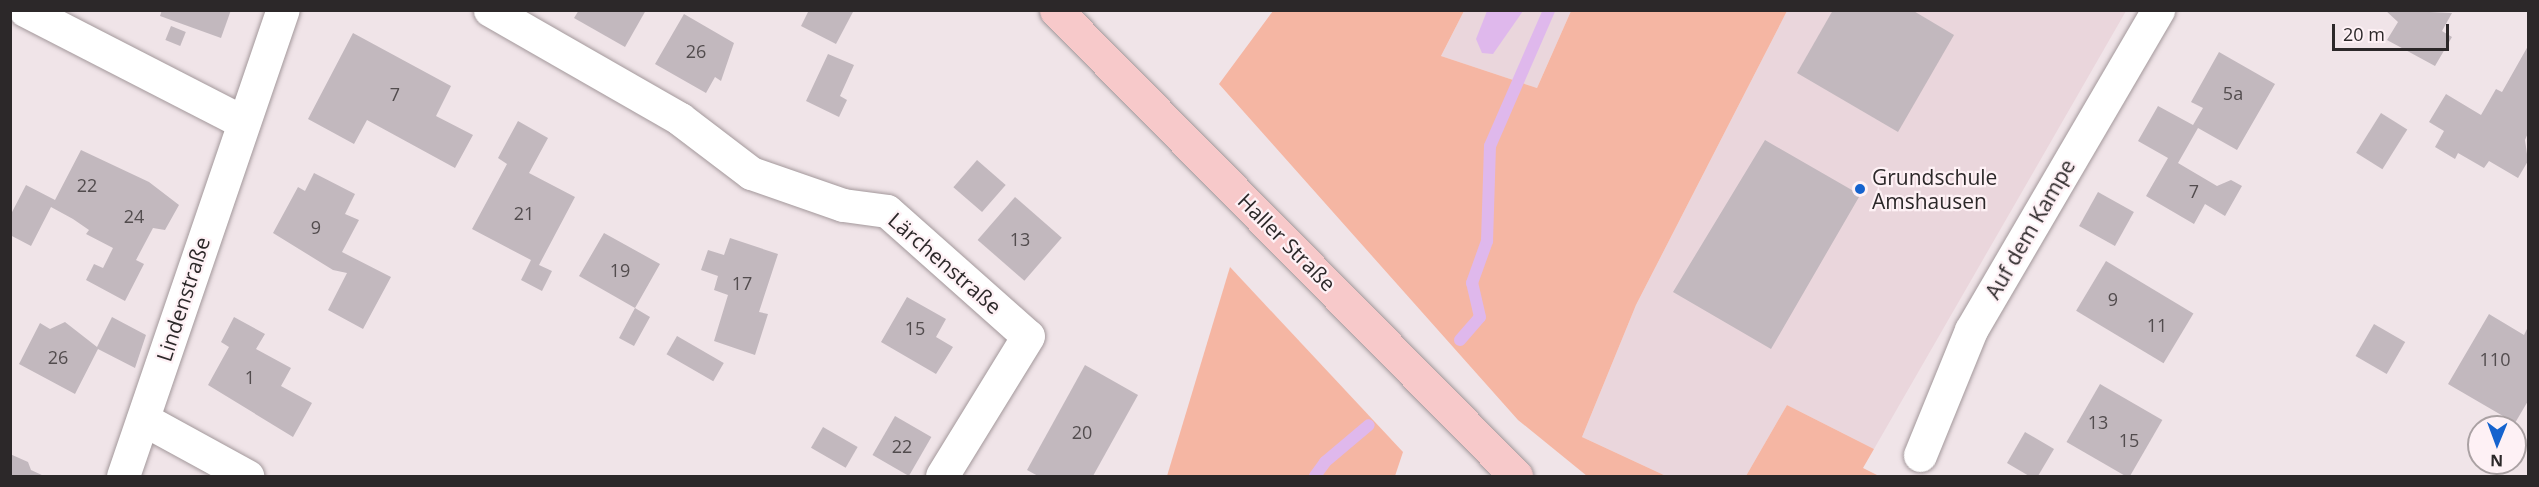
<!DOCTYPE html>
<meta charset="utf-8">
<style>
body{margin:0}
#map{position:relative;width:2539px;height:487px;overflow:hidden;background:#f0e4e8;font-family:"Open Sans",sans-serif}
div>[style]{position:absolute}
.built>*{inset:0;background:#ead6dc}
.green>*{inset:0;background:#f5b6a3}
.water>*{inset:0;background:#dfb8ec}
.stream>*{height:12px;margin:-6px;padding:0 6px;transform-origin:6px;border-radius:6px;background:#dfb8ec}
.building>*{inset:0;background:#c2b8be;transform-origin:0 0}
.roads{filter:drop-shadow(0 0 2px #a3989b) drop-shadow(0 0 2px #a3989b)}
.minor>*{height:33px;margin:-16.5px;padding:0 16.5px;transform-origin:16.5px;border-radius:16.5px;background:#fff}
.major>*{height:33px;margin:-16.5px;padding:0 16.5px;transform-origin:16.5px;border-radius:16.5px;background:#f7c9ca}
.dots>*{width:16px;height:16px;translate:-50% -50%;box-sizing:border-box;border:3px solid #fef1f5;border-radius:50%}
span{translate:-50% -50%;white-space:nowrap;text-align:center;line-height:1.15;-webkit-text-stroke:4.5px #fef1f5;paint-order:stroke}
.number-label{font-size:18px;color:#524c4e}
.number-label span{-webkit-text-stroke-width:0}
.poi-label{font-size:21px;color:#2c2829}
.left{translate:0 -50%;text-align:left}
.street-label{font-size:21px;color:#2c2829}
.frame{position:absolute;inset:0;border:12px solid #2c2829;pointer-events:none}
.north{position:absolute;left:2467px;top:415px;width:60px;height:60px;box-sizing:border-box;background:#fef1f5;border:2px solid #aaa1a3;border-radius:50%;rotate:181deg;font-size:16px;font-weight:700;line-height:24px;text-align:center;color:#2c2829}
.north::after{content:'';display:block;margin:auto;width:21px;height:27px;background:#1563ce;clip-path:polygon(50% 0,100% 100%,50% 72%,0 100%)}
.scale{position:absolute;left:2332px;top:24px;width:117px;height:27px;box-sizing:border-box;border:3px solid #2c2829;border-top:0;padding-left:8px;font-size:18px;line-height:21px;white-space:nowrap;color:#2c2829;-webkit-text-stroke:4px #fef1f5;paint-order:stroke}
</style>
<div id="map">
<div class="built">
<div style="clip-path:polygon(1464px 11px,1571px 11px,1537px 88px,1441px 56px)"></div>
<div style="clip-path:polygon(1787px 11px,2126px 11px,1874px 449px,1787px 405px,1746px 476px,1666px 476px,1582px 437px,1636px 305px)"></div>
</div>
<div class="green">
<div style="clip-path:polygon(1273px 11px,1464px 11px,1441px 56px,1537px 88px,1571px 11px,1787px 11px,1636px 305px,1582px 437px,1666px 476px,1587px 476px,1518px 420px,1219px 84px)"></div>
<div style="clip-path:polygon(1230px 267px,1403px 452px,1395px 476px,1167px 476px)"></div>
<div style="clip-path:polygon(1787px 405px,1874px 449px,1863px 468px,1879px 476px,1746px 476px)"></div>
</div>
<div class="water">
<div style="clip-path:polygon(1487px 11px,1523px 11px,1493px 54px,1482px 53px,1476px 39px)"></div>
</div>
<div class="stream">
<div style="left:1460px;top:340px;width:30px;rotate:-49deg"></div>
<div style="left:1480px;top:317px;width:35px;rotate:-103deg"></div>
<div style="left:1472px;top:283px;width:45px;rotate:-70.3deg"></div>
<div style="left:1487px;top:241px;width:95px;rotate:-88.2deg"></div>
<div style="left:1490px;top:146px;width:148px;rotate:-66.5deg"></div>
<div style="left:1315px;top:476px;width:17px;rotate:-54deg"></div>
<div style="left:1325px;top:462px;width:57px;rotate:-40.1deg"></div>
</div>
<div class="building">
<div style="clip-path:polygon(162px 10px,231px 10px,221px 38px,160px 16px)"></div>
<div style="clip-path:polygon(579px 10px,646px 10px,625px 47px,574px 18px)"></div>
<div style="clip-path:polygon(809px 10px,854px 10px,836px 44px,801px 26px)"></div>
<div style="clip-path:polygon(1833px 10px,1912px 10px,1954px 35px,1898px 132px,1797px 73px)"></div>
<div style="clip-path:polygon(2385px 10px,2452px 13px,2442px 31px,2452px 37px,2435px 66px,2387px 40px,2398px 22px)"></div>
<div style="clip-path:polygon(684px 14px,734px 43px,721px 81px,715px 77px,706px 93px,655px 64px)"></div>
<div style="left:171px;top:26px;width:16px;height:15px;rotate:22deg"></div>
<div style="clip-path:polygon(353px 33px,451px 86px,436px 116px,473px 135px,455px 168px,367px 120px,354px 144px,308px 119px)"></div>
<div style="clip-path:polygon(2528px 46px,2528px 133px,2525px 140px,2528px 161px,2518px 178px,2489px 161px,2484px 168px,2458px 153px,2455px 159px,2435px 147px,2444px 131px,2429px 122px,2446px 94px,2481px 115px,2496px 89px,2502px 92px)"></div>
<div style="clip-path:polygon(2219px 52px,2275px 84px,2237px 150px,2198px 128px,2178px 163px,2217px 186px,2231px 180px,2242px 186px,2225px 216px,2205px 204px,2194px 224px,2146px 196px,2168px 158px,2138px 141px,2158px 106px,2193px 125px,2203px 108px,2191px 102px)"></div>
<div style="clip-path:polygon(828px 54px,854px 65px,840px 96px,847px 100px,839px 117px,806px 101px)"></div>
<div style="left:2381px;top:113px;width:31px;height:47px;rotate:32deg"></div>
<div style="clip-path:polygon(518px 121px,548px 138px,529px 173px,575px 197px,539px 265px,552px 271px,542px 291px,521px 280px,531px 260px,472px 229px,507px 164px,498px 158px)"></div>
<div style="clip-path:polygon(1765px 140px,1864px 197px,1859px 197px,1771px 349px,1673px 292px)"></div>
<div style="clip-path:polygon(81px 150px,149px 182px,179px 205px,165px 230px,153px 228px,136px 260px,144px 264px,125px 301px,86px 280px,94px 264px,103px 268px,113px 248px,86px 234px,89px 230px,73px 219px,51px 207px,31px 246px,10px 235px,10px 216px,26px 185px,55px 200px)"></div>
<div style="left:977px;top:160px;width:38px;height:36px;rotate:41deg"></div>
<div style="clip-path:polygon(314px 173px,355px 194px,345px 214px,359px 220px,342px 252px,391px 277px,363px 329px,328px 310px,347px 273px,333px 270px,273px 233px,298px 187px,305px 191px)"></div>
<div style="left:2098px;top:192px;width:41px;height:39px;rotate:29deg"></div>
<div style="left:1015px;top:197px;width:62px;height:57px;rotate:41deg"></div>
<div style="clip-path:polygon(604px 233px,660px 264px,635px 308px,650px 317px,634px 346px,619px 338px,635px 308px,579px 276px)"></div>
<div style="clip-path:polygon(730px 238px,778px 254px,759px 312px,768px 314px,755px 355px,714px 341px,728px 295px,714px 290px,718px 276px,701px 270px,708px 250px,724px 255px)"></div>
<div style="left:2106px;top:261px;width:102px;height:58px;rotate:31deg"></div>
<div style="clip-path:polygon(907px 297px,946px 319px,936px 337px,953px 347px,936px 374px,881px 342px)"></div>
<div style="clip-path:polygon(2489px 314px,2524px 335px,2528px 327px,2528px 401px,2515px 423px,2448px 384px)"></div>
<div style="clip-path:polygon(112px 317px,146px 335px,135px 368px,98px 349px,75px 394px,19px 364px,40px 323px,50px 329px,65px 322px,97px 347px)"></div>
<div style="clip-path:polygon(234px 317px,265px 334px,256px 349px,291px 368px,281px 386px,312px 403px,293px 437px,208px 385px,229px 347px,221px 342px)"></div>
<div style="left:2374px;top:324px;width:36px;height:37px;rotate:30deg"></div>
<div style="left:677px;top:336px;width:54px;height:21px;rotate:30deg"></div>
<div style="clip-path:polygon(1085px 365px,1138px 395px,1093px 476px,1038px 476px,1027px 470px)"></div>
<div style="left:2100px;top:384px;width:72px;height:67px;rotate:30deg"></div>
<div style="left:895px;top:416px;width:42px;height:45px;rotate:30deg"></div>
<div style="left:823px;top:427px;width:40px;height:24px;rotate:30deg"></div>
<div style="clip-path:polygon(2025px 432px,2054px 449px,2038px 476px,2029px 476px,2007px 463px)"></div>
<div style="clip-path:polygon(10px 454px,28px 462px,31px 470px,44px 476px,10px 476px)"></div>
</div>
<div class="roads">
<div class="minor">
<div style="left:25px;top:10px;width:245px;rotate:27.2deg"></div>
<div style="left:490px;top:10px;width:219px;rotate:29.8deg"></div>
<div style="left:680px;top:119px;width:89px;rotate:37.3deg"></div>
<div style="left:751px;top:173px;width:97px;rotate:19.2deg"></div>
<div style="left:843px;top:205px;width:44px;rotate:7.8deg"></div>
<div style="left:887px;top:211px;width:188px;rotate:41.6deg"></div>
<div style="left:1028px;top:336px;width:164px;rotate:121.6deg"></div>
<div style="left:143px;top:419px;width:119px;rotate:28.7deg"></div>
<div style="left:1920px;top:455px;width:135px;rotate:-67.8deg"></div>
<div style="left:1971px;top:330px;width:371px;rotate:-59.7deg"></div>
<div style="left:123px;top:476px;width:493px;rotate:-71.1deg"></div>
</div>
<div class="major">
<div style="left:1056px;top:10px;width:655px;rotate:45.37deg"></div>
</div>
</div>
<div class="dots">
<div style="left:1860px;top:189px;background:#1563ce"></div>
</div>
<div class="number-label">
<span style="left:696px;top:51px">26</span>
<span style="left:2233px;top:93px">5a</span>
<span style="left:395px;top:94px">7</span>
<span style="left:87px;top:185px">22</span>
<span style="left:2194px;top:191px">7</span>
<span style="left:524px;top:213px">21</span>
<span style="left:134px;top:216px">24</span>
<span style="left:316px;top:227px">9</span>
<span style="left:1020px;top:239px">13</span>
<span style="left:620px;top:270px">19</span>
<span style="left:742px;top:283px">17</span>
<span style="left:2113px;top:299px">9</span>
<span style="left:2157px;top:325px">11</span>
<span style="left:915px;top:328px">15</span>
<span style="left:58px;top:357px">26</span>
<span style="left:2495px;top:359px">110</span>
<span style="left:250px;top:377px">1</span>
<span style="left:2098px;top:422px">13</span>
<span style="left:1082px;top:432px">20</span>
<span style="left:2129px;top:440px">15</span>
<span style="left:902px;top:446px">22</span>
</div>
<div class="poi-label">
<span class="left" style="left:1872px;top:189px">Grundschule<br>Amshausen</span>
</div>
<div class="street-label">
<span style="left:2030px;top:229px;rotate:-60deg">Auf dem Kampe</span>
<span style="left:1287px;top:242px;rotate:45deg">Haller Straße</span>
<span style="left:945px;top:263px;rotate:41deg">Lärchenstraße</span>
<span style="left:183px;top:299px;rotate:-72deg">Lindenstraße</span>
</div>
<div class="frame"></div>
<div class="north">N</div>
<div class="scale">20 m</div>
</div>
